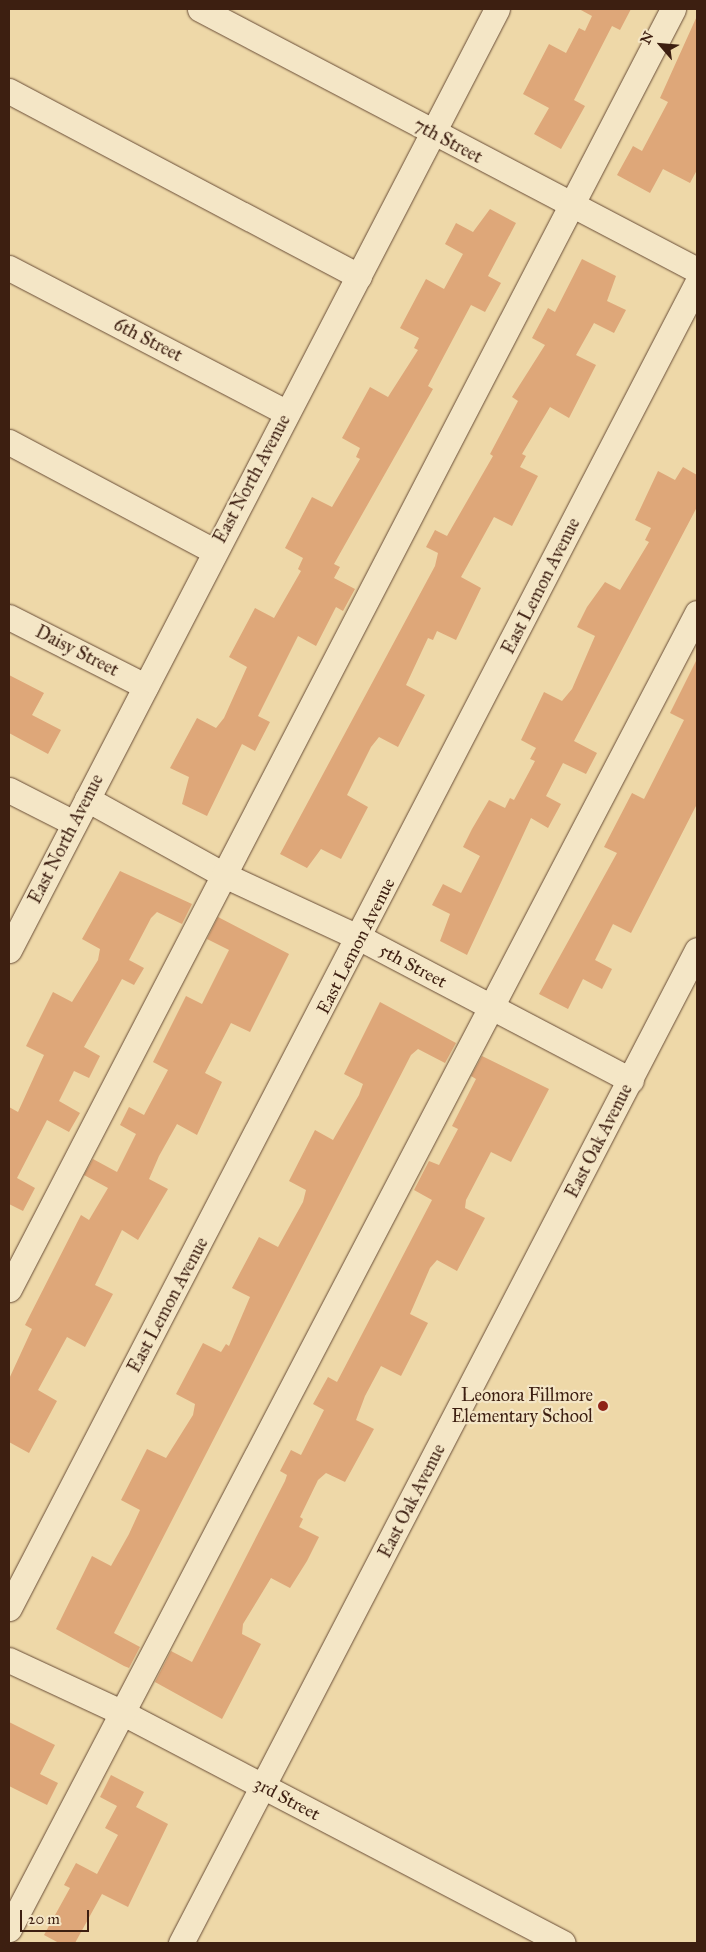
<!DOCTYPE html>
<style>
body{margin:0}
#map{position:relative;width:706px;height:1952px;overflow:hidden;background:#eed8a8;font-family:"IM FELL Great Primer",serif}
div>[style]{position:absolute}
.building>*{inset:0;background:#dea779}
.roads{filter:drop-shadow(0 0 1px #694d37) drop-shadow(0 0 1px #694d37)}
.minor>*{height:25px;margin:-12.5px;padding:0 12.5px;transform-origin:12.5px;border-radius:12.5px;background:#f4e6c6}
.dots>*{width:14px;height:14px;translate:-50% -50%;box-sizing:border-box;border:2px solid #f4e6c6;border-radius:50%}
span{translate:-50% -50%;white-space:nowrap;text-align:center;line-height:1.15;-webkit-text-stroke:4.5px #f4e6c6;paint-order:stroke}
.street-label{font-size:18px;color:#3d1f11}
.poi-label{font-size:18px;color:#3d1f11}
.right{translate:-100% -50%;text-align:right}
.frame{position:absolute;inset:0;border:10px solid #3d1f11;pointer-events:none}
.north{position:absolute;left:636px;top:20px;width:50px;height:50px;-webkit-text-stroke:4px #f4e6c6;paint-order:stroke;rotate:297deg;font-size:14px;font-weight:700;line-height:20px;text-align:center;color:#3d1f11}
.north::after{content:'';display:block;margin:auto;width:18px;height:22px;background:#3d1f11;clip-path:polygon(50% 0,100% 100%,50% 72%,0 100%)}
.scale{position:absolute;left:20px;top:1910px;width:69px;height:22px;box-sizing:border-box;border:2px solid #3d1f11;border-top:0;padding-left:6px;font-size:15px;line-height:18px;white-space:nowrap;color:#3d1f11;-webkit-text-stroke:4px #f4e6c6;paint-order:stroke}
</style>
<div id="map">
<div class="building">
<div style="clip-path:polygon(579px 9px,631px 9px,620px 30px,612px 26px,574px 100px,585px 106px,561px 149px,534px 134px,549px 108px,523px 94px,549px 44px,566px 53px,579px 28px,585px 31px,592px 16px)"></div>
<div style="clip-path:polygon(697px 16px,697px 170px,690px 183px,663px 169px,650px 193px,617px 175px,633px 146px,642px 151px,668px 102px,660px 98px)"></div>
<div style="clip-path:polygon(490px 209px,516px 223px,488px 276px,501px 283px,485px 312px,471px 305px,428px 386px,433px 389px,334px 564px,340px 567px,334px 578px,355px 589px,343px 611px,336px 607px,316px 646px,298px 636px,258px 716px,270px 722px,255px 751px,242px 744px,207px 816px,182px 804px,189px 777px,170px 768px,197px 718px,216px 728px,224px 718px,247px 667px,229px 657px,255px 608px,274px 618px,301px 571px,298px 569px,303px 558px,285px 548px,312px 497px,332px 507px,360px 459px,356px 457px,360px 448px,342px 438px,370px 387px,388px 397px,418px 350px,414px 348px,419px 338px,400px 328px,426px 279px,444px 289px,463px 254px,445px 244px,456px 223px,473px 232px)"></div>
<div style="clip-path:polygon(582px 259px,616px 276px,607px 301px,626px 310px,614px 333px,594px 323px,576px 355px,596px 365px,569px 418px,550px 407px,522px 454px,526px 456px,520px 467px,538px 476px,512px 526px,494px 517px,461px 577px,481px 588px,456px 640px,437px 631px,433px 640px,428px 638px,406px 685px,425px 695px,398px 747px,379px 737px,371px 747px,347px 795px,368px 807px,341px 859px,321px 849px,307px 868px,280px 854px,435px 566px,438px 553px,426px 547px,435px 530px,447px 536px,493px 456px,490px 454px,518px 401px,512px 397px,545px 345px,532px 338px,548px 308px,555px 312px)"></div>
<div style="clip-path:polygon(683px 467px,697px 475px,697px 507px,574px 741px,597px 753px,586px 774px,563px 763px,546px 796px,561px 804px,548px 828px,531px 818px,467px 955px,440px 941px,450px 914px,432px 905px,443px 884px,461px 893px,480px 856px,463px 847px,472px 829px,489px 800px,505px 808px,510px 798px,514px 800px,535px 761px,530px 759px,536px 748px,521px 740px,544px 692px,562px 701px,572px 689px,595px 636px,577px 627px,587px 607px,605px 582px,620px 590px,649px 542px,645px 540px,651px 528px,635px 520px,658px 471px,675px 480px)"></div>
<div style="clip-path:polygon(697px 659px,697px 804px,631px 933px,613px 924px,595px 960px,612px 969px,602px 989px,583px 979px,568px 1009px,539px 994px,617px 853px,604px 847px,632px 793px,644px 799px,684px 720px,670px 713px)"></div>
<div style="clip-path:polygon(9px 675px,44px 693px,32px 715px,61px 730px,48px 754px,9px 733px)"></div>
<div style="clip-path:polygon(120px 871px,192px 904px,182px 924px,157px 912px,151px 918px,129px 960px,144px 968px,134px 985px,122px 979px,84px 1047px,100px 1056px,89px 1078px,74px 1071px,59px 1101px,80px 1113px,69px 1132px,47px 1120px,17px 1178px,35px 1188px,23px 1211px,9px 1204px,9px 1107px,18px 1112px,44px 1055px,26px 1046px,53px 992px,72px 1002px,98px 960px,100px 949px,82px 939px)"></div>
<div style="clip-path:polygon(218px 917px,289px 954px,250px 1032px,231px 1023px,205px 1073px,222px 1082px,197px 1135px,177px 1124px,159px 1156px,149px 1179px,168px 1189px,138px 1240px,122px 1230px,95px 1285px,113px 1294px,85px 1347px,67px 1337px,38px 1390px,57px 1401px,29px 1453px,9px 1442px,9px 1379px,32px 1329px,25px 1325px,81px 1215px,89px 1220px,108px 1188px,84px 1175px,93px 1159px,117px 1172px,136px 1134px,120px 1125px,129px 1107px,144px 1115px,168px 1070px,153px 1062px,186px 996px,202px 1004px,229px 950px,207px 939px)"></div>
<div style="clip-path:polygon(380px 1002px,456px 1043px,445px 1063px,418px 1049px,411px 1055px,114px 1633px,140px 1647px,129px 1668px,124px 1666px,56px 1629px,92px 1556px,111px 1566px,129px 1534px,140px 1510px,121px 1500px,147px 1449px,166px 1458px,193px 1415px,195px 1404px,176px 1394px,203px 1343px,221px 1352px,226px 1344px,229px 1346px,250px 1297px,232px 1288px,259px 1237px,278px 1247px,303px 1202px,306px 1190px,289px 1181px,315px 1130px,333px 1140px,359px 1095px,363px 1084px,344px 1074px)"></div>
<div style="clip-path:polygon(482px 1056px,549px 1089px,511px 1162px,491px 1152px,466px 1200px,465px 1208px,485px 1218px,457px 1271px,437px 1260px,430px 1268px,410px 1314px,428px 1323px,401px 1376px,381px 1366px,365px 1396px,356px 1420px,374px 1429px,345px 1482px,326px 1473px,318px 1480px,300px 1517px,303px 1519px,299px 1527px,319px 1537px,307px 1561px,290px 1588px,271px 1578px,243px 1624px,242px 1634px,261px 1644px,222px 1719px,155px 1682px,171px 1651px,192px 1662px,285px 1481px,287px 1475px,280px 1471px,291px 1450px,301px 1455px,324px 1410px,313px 1404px,328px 1377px,337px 1382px,432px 1200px,414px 1190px,429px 1161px,439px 1165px,458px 1129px,452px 1126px,476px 1079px,471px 1076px)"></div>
<div style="clip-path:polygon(9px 1722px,55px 1745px,40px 1774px,58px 1783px,47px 1805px,9px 1786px)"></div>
<div style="clip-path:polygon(111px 1775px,144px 1792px,136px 1807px,168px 1824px,128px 1907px,102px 1894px,75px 1943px,59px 1943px,44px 1935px,70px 1888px,64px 1885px,76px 1863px,97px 1874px,118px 1835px,105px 1828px,117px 1806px,100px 1797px)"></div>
</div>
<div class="roads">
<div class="minor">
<div style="left:200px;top:9px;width:561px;rotate:27.71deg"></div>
<div style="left:9px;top:91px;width:396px;rotate:27.9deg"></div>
<div style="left:9px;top:268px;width:312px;rotate:27.5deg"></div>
<div style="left:9px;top:442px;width:232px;rotate:28deg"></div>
<div style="left:9px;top:617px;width:153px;rotate:26.9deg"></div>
<div style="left:9px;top:790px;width:73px;rotate:26.9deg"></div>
<div style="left:87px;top:799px;width:157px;rotate:29deg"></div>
<div style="left:224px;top:875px;width:150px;rotate:24.9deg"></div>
<div style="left:360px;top:938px;width:306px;rotate:27.7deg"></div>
<div style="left:9px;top:950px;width:1060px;rotate:-62.59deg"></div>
<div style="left:9px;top:1289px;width:1442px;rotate:-62.58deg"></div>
<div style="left:9px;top:1608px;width:1493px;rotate:-62.56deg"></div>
<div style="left:9px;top:1660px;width:126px;rotate:24.9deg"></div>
<div style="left:123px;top:1713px;width:496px;rotate:27.6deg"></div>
<div style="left:9px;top:1929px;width:1485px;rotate:-62.4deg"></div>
<div style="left:181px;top:1943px;width:1119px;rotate:-62.54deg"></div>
</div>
</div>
<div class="dots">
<div style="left:603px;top:1406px;background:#8f2418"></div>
</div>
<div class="street-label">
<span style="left:448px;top:141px;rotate:28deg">7th Street</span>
<span style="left:148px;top:340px;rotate:27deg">6th Street</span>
<span style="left:252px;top:479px;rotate:-62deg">East North Avenue</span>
<span style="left:541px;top:586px;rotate:-63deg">East Lemon Avenue</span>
<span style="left:77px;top:651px;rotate:27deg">Daisy Street</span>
<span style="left:66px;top:839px;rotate:-63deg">East North Avenue</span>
<span style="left:356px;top:946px;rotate:-63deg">East Lemon Avenue</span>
<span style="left:413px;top:966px;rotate:28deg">5th Street</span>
<span style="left:599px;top:1141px;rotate:-63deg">East Oak Avenue</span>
<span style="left:168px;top:1305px;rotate:-62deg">East Lemon Avenue</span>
<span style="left:412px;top:1501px;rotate:-63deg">East Oak Avenue</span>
<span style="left:287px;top:1799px;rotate:28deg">3rd Street</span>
</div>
<div class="poi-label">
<span class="right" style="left:593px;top:1406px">Leonora Fillmore<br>Elementary School</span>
</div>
<div class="frame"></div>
<div class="north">N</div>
<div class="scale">20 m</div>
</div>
